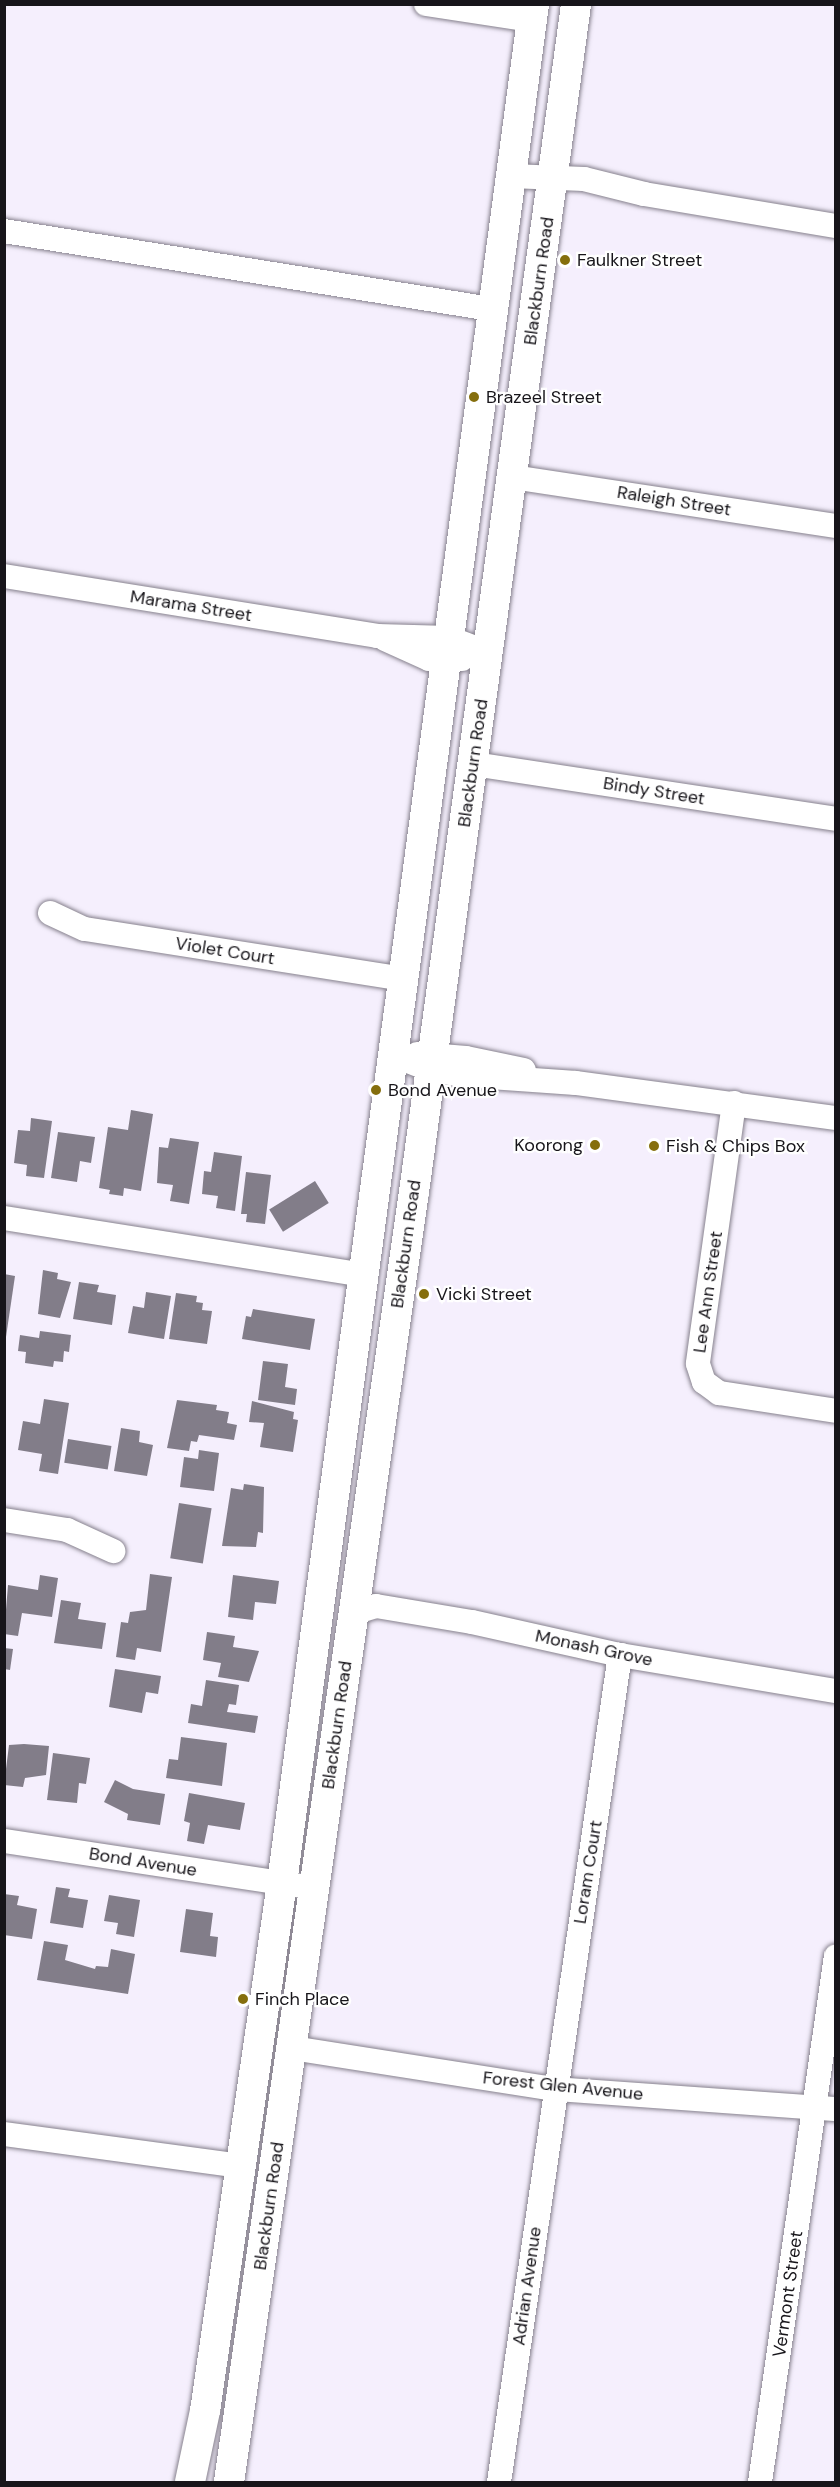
<!DOCTYPE html>
<style>
body{margin:0}
#map{position:relative;width:840px;height:2487px;overflow:hidden;background:#f5effd;font-family:"DM Sans",sans-serif}
div>[style]{position:absolute}
.building>*{inset:0;background:#827d89;transform-origin:0 0}
.roads{filter:drop-shadow(0 0 2px #86818d) drop-shadow(0 0 2px #86818d)}
.minor>*{height:24px;margin:-12px;padding:0 12px;transform-origin:12px;border-radius:12px;background:#fff}
.major>*{height:30px;margin:-15px;padding:0 15px;transform-origin:15px;border-radius:15px;background:#fff}
.dots>*{width:16px;height:16px;translate:-50% -50%;box-sizing:border-box;border:3px solid #fff;border-radius:50%}
span{translate:-50% -50%;white-space:nowrap;text-align:center;line-height:1.15;-webkit-text-stroke:4.5px #fff;paint-order:stroke}
.poi-label{font-size:18px;color:#17151a}
.left{translate:0 -50%;text-align:left}
.right{translate:-100% -50%;text-align:right}
.street-label{font-size:18px;color:#17151a}
.frame{position:absolute;inset:0;border:6px solid #17151a;pointer-events:none}
</style>
<div id="map">
<div class="building">
<div style="clip-path:polygon(131px 1110px,153px 1114px,141px 1191px,124px 1188px,123px 1196px,109px 1194px,110px 1190px,99px 1188px,108px 1127px,128px 1130px)"></div>
<div style="clip-path:polygon(31px 1118px,52px 1121px,44px 1178px,26px 1176px,27px 1165px,14px 1163px,18px 1130px,30px 1131px)"></div>
<div style="clip-path:polygon(58px 1132px,95px 1137px,91px 1163px,80px 1161px,77px 1182px,51px 1178px)"></div>
<div style="clip-path:polygon(170px 1138px,199px 1142px,189px 1204px,170px 1201px,173px 1185px,157px 1183px,159px 1147px,168px 1148px)"></div>
<div style="clip-path:polygon(214px 1152px,242px 1156px,235px 1211px,216px 1208px,218px 1196px,202px 1194px,204px 1171px,211px 1172px)"></div>
<div style="clip-path:polygon(246px 1172px,271px 1175px,265px 1224px,246px 1222px,247px 1214px,241px 1214px)"></div>
<div style="left:315px;top:1181px;width:26px;height:54px;rotate:58deg"></div>
<div style="clip-path:polygon(43px 1270px,58px 1273px,57px 1279px,71px 1282px,60px 1318px,38px 1314px)"></div>
<div style="clip-path:polygon(4px 1274px,15px 1276px,6px 1337px,4px 1337px)"></div>
<div style="clip-path:polygon(79px 1282px,99px 1285px,97px 1292px,116px 1295px,112px 1325px,73px 1319px)"></div>
<div style="clip-path:polygon(146px 1292px,171px 1296px,164px 1339px,128px 1333px,133px 1306px,144px 1308px)"></div>
<div style="clip-path:polygon(176px 1293px,197px 1296px,196px 1302px,203px 1303px,202px 1310px,212px 1311px,207px 1344px,169px 1339px)"></div>
<div style="clip-path:polygon(253px 1309px,315px 1319px,310px 1350px,242px 1339px,246px 1316px,251px 1317px)"></div>
<div style="clip-path:polygon(40px 1331px,71px 1335px,69px 1352px,64px 1351px,63px 1362px,54px 1361px,53px 1367px,25px 1363px,26px 1352px,18px 1351px,20px 1335px,39px 1338px)"></div>
<div style="clip-path:polygon(263px 1361px,288px 1364px,285px 1387px,297px 1389px,295px 1405px,258px 1400px)"></div>
<div style="clip-path:polygon(44px 1399px,69px 1403px,58px 1474px,39px 1471px,42px 1454px,18px 1450px,23px 1421px,40px 1424px)"></div>
<div style="clip-path:polygon(177px 1400px,217px 1405px,216px 1410px,229px 1412px,227px 1423px,237px 1425px,234px 1440px,199px 1435px,197px 1442px,191px 1441px,189px 1451px,167px 1448px)"></div>
<div style="clip-path:polygon(252px 1401px,294px 1412px,293px 1419px,298px 1420px,293px 1452px,260px 1447px,264px 1423px,249px 1422px)"></div>
<div style="clip-path:polygon(121px 1428px,140px 1431px,139px 1442px,153px 1445px,147px 1476px,114px 1471px)"></div>
<div style="left:68px;top:1439px;width:44px;height:24px;rotate:9deg"></div>
<div style="clip-path:polygon(199px 1450px,219px 1453px,214px 1491px,180px 1487px,184px 1457px,198px 1459px)"></div>
<div style="clip-path:polygon(244px 1484px,264px 1487px,263px 1533px,258px 1532px,256px 1547px,222px 1546px,231px 1488px,243px 1490px)"></div>
<div style="left:179px;top:1503px;width:33px;height:56px;rotate:9deg"></div>
<div style="clip-path:polygon(150px 1574px,172px 1577px,161px 1652px,137px 1648px,135px 1660px,116px 1657px,121px 1622px,128px 1623px,130px 1612px,146px 1610px)"></div>
<div style="clip-path:polygon(40px 1575px,58px 1578px,52px 1617px,22px 1613px,18px 1636px,4px 1634px,8px 1585px,38px 1590px)"></div>
<div style="clip-path:polygon(233px 1575px,279px 1581px,276px 1604px,255px 1602px,253px 1620px,228px 1617px)"></div>
<div style="clip-path:polygon(61px 1600px,81px 1603px,78px 1619px,106px 1623px,102px 1649px,54px 1643px)"></div>
<div style="clip-path:polygon(207px 1632px,235px 1636px,233px 1647px,259px 1651px,249px 1682px,218px 1677px,221px 1663px,203px 1660px)"></div>
<div style="clip-path:polygon(4px 1648px,13px 1649px,10px 1670px,4px 1669px)"></div>
<div style="clip-path:polygon(115px 1669px,161px 1676px,158px 1694px,146px 1692px,142px 1713px,109px 1707px)"></div>
<div style="clip-path:polygon(206px 1680px,239px 1685px,236px 1705px,229px 1704px,227px 1712px,258px 1716px,255px 1733px,188px 1723px,191px 1704px,202px 1706px)"></div>
<div style="clip-path:polygon(181px 1737px,227px 1743px,222px 1786px,166px 1778px,169px 1759px,178px 1760px)"></div>
<div style="clip-path:polygon(24px 1744px,49px 1746px,46px 1775px,25px 1778px,23px 1787px,4px 1785px,9px 1745px)"></div>
<div style="clip-path:polygon(53px 1753px,90px 1758px,86px 1784px,79px 1783px,77px 1803px,47px 1800px)"></div>
<div style="clip-path:polygon(115px 1780px,133px 1789px,165px 1794px,160px 1825px,127px 1820px,128px 1814px,104px 1802px)"></div>
<div style="clip-path:polygon(189px 1793px,245px 1803px,240px 1830px,208px 1825px,204px 1844px,187px 1841px,190px 1823px,184px 1821px)"></div>
<div style="clip-path:polygon(56px 1887px,70px 1889px,68px 1897px,88px 1900px,83px 1928px,50px 1923px)"></div>
<div style="clip-path:polygon(4px 1894px,19px 1896px,17px 1905px,37px 1909px,32px 1939px,4px 1935px)"></div>
<div style="clip-path:polygon(109px 1895px,140px 1900px,134px 1937px,116px 1934px,118px 1923px,104px 1921px)"></div>
<div style="clip-path:polygon(186px 1909px,213px 1913px,210px 1936px,218px 1937px,216px 1957px,180px 1952px)"></div>
<div style="clip-path:polygon(44px 1941px,68px 1945px,65px 1960px,95px 1969px,96px 1966px,108px 1967px,111px 1949px,135px 1954px,128px 1994px,37px 1980px)"></div>
</div>
<div class="roads">
<div class="minor">
<div style="left:426px;top:4px;width:107px;rotate:8.6deg"></div>
<div style="left:511px;top:176px;width:73px;rotate:2.4deg"></div>
<div style="left:584px;top:179px;width:62px;rotate:14deg"></div>
<div style="left:644px;top:194px;width:195px;rotate:9.5deg"></div>
<div style="left:4px;top:231px;width:495px;rotate:9.1deg"></div>
<div style="left:512px;top:477px;width:328px;rotate:8.6deg"></div>
<div style="left:4px;top:576px;width:378px;rotate:9.1deg"></div>
<div style="left:377px;top:636px;width:72px;rotate:1.6deg"></div>
<div style="left:449px;top:638px;width:42px;rotate:21deg"></div>
<div style="left:385px;top:639px;width:48px;rotate:24.4deg"></div>
<div style="left:429px;top:659px;width:33px"></div>
<div style="left:473px;top:764px;width:367px;rotate:8.6deg"></div>
<div style="left:50px;top:913px;width:38px;rotate:25deg"></div>
<div style="left:85px;top:929px;width:322px;rotate:8.9deg"></div>
<div style="left:417px;top:1054px;width:49px;rotate:4.7deg"></div>
<div style="left:466px;top:1058px;width:59px;rotate:11.7deg"></div>
<div style="left:393px;top:1055px;width:41px;rotate:21.5deg"></div>
<div style="left:431px;top:1070px;width:31px;rotate:9deg"></div>
<div style="left:462px;top:1075px;width:114px;rotate:4deg"></div>
<div style="left:576px;top:1083px;width:262px;rotate:7.7deg"></div>
<div style="left:734px;top:1103px;width:263px;rotate:97.9deg"></div>
<div style="left:698px;top:1364px;width:19px;rotate:72deg"></div>
<div style="left:704px;top:1382px;width:19px;rotate:36deg"></div>
<div style="left:719px;top:1393px;width:118px;rotate:8.7deg"></div>
<div style="left:4px;top:1218px;width:363px;rotate:9deg"></div>
<div style="left:4px;top:1520px;width:64px;rotate:9deg"></div>
<div style="left:67px;top:1530px;width:51px;rotate:24.5deg"></div>
<div style="left:353px;top:1613px;width:24px;rotate:-17deg"></div>
<div style="left:376px;top:1606px;width:97px;rotate:9.5deg"></div>
<div style="left:472px;top:1622px;width:152px;rotate:12.6deg"></div>
<div style="left:620px;top:1655px;width:219px;rotate:9.5deg"></div>
<div style="left:4px;top:1841px;width:314px;rotate:8.6deg"></div>
<div style="left:292px;top:2048px;width:266px;rotate:8.9deg"></div>
<div style="left:555px;top:2089px;width:282px;rotate:4.1deg"></div>
<div style="left:4px;top:2134px;width:240px;rotate:7.7deg"></div>
<div style="left:499px;top:2482px;width:836px;rotate:-81.68deg"></div>
<div style="left:760px;top:2482px;width:531px;rotate:-81.78deg"></div>
</div>
<div class="major">
<div style="left:190px;top:2482px;width:73px;rotate:-78.1deg"></div>
<div style="left:205px;top:2411px;width:534px;rotate:-81.7deg"></div>
<div style="left:282px;top:1883px;width:1896px;rotate:-82.36deg"></div>
<div style="left:229px;top:2482px;width:1303px;rotate:-81.84deg"></div>
<div style="left:414px;top:1192px;width:1199px;rotate:-82.23deg"></div>
</div>
</div>
<div class="dots">
<div style="left:565px;top:260px;background:#856e0d"></div>
<div style="left:474px;top:397px;background:#856e0d"></div>
<div style="left:376px;top:1090px;background:#856e0d"></div>
<div style="left:595px;top:1145px;background:#856e0d"></div>
<div style="left:654px;top:1146px;background:#856e0d"></div>
<div style="left:424px;top:1294px;background:#856e0d"></div>
<div style="left:243px;top:1999px;background:#856e0d"></div>
</div>
<div class="poi-label">
<span class="left" style="left:577px;top:260px">Faulkner Street</span>
<span class="left" style="left:486px;top:397px">Brazeel Street</span>
<span class="left" style="left:388px;top:1090px">Bond Avenue</span>
<span class="right" style="left:583px;top:1145px">Koorong</span>
<span class="left" style="left:666px;top:1146px">Fish &amp; Chips Box</span>
<span class="left" style="left:436px;top:1294px">Vicki Street</span>
<span class="left" style="left:255px;top:1999px">Finch Place</span>
</div>
<div class="street-label">
<span style="left:539px;top:281px;rotate:-82deg">Blackburn Road</span>
<span style="left:674px;top:501px;rotate:9deg">Raleigh Street</span>
<span style="left:191px;top:606px;rotate:9deg">Marama Street</span>
<span style="left:473px;top:763px;rotate:-82deg">Blackburn Road</span>
<span style="left:654px;top:791px;rotate:9deg">Bindy Street</span>
<span style="left:225px;top:951px;rotate:9deg">Violet Court</span>
<span style="left:406px;top:1244px;rotate:-82deg">Blackburn Road</span>
<span style="left:708px;top:1292px;rotate:-82deg">Lee Ann Street</span>
<span style="left:594px;top:1648px;rotate:12deg">Monash Grove</span>
<span style="left:337px;top:1725px;rotate:-82deg">Blackburn Road</span>
<span style="left:143px;top:1862px;rotate:9deg">Bond Avenue</span>
<span style="left:588px;top:1872px;rotate:-81deg">Loram Court</span>
<span style="left:563px;top:2086px;rotate:6deg">Forest Glen Avenue</span>
<span style="left:269px;top:2206px;rotate:-82deg">Blackburn Road</span>
<span style="left:527px;top:2286px;rotate:-82deg">Adrian Avenue</span>
<span style="left:788px;top:2294px;rotate:-82deg">Vermont Street</span>
</div>
<div class="frame"></div>
</div>
